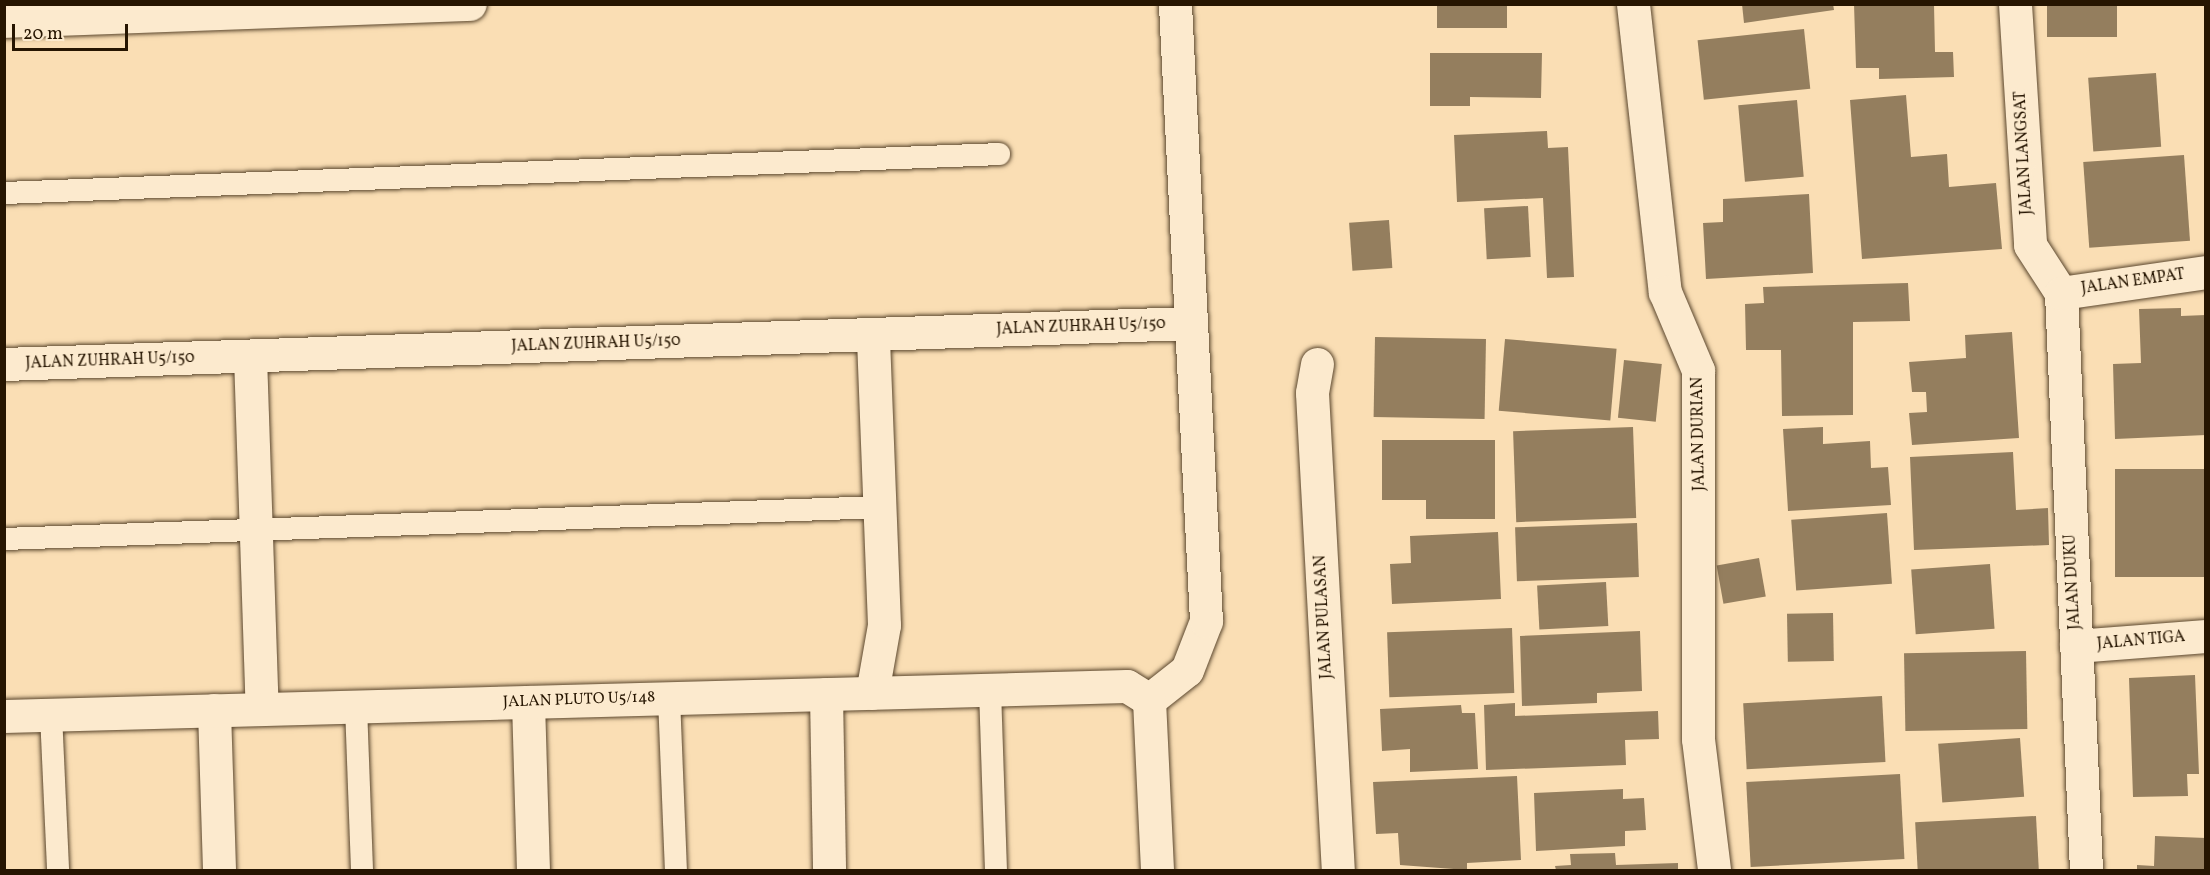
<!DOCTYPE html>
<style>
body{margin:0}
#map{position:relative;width:2210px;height:875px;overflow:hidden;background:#fadeb4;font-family:Vollkorn,serif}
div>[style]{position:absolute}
.building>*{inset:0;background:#947e5e;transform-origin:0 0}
.roads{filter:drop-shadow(0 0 2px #5b472e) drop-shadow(0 0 2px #5b472e)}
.lane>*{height:22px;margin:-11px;padding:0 11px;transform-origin:11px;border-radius:11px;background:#fceace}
.street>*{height:33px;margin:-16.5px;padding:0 16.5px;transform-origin:16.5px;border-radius:16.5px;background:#fceace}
span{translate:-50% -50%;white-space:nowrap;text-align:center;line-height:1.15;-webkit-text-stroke:6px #fceace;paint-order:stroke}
.street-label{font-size:16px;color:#261501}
.frame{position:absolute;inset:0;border:6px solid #261501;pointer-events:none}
.scale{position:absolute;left:12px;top:24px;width:116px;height:27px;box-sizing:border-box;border:3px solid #261501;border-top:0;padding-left:8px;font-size:18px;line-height:21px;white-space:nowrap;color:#261501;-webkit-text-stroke:4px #fceace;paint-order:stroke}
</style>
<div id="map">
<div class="building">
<div style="left:1437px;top:4px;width:70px;height:24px"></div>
<div style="clip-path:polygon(1742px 4px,1833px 4px,1834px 10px,1744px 23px)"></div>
<div style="clip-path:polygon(1854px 4px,1934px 4px,1935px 52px,1953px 52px,1954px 77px,1879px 79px,1879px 68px,1856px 68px)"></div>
<div style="left:2047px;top:4px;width:70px;height:33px"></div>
<div style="left:1804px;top:29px;width:60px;height:107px;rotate:84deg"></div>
<div style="clip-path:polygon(1430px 53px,1542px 53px,1541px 98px,1470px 97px,1470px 106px,1430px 106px)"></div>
<div style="left:2156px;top:73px;width:74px;height:68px;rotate:86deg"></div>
<div style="clip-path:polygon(1906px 95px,1911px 157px,1947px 154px,1949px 187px,1996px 183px,2002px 249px,1862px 259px,1850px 100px)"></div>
<div style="left:1797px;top:100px;width:77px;height:59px;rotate:85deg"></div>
<div style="clip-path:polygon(1547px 131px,1548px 148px,1568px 147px,1574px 277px,1547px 278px,1543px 198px,1457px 202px,1454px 135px)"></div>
<div style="left:2184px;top:155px;width:86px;height:101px;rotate:86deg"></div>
<div style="clip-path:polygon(1809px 194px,1813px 273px,1706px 279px,1703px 223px,1723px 222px,1723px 199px)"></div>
<div style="left:1528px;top:206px;width:51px;height:44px;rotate:87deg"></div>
<div style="left:1389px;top:220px;width:48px;height:40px;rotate:86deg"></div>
<div style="clip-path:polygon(1908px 283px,1910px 321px,1853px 322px,1853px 415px,1782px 416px,1781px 350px,1746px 350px,1745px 304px,1764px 303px,1763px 287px)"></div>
<div style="clip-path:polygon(2181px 308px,2181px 316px,2206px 315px,2206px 435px,2115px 439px,2113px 364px,2141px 363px,2139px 309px)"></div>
<div style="clip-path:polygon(2012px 332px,2019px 438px,1912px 445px,1909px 413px,1927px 412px,1926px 392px,1912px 392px,1909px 362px,1966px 358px,1965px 335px)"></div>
<div style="left:1375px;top:337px;width:111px;height:80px;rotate:1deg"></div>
<div style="left:1505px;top:339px;width:112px;height:72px;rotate:5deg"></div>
<div style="left:1624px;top:360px;width:38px;height:58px;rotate:6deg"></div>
<div style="left:1633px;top:427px;width:91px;height:120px;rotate:88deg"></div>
<div style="clip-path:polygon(1823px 427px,1823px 444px,1870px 441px,1871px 468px,1888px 467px,1891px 505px,1788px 511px,1783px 429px)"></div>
<div style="clip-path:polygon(1382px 440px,1495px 440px,1495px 519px,1426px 519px,1426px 500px,1382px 500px)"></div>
<div style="clip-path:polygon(2013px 452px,2016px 510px,2048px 508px,2049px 545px,1914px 550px,1910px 457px)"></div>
<div style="left:2206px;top:469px;width:108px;height:91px;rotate:90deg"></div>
<div style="left:1887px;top:513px;width:71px;height:96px;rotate:86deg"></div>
<div style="left:1637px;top:523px;width:54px;height:122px;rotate:88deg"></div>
<div style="clip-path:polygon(1498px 532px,1501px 599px,1392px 604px,1390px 564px,1411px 563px,1410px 536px)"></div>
<div style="left:1759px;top:558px;width:39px;height:43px;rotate:80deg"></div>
<div style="left:1990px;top:564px;width:65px;height:79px;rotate:86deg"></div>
<div style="left:1606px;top:582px;width:44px;height:69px;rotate:87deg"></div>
<div style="left:1833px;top:613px;width:48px;height:46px;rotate:89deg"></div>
<div style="left:1512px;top:628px;width:65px;height:125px;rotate:88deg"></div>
<div style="clip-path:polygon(1640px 631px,1642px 691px,1597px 693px,1597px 703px,1522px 706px,1520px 636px)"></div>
<div style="left:2026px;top:651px;width:78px;height:122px;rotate:89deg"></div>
<div style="clip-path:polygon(2195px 675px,2199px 774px,2187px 774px,2188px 796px,2133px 797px,2129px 678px)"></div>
<div style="left:1882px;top:696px;width:66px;height:139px;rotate:87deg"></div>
<div style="clip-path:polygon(1515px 703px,1515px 716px,1658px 711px,1659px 739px,1625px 740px,1626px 765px,1486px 770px,1484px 705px)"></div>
<div style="clip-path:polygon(1461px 705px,1462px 713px,1475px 713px,1478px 769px,1410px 772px,1410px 749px,1382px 751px,1380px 709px)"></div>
<div style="left:2020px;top:738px;width:59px;height:82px;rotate:86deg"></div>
<div style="left:1900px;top:774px;width:85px;height:154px;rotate:87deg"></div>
<div style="clip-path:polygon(1517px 776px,1521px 860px,1467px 863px,1467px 870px,1400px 865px,1398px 833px,1376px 834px,1373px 782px)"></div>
<div style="clip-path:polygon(1623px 789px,1623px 799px,1644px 798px,1646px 830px,1625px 831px,1625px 846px,1536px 851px,1534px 793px)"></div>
<div style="left:2036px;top:816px;width:54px;height:121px;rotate:87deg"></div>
<div style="clip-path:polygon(2155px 836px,2206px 838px,2206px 870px,2137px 870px,2137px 865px,2154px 866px)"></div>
<div style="clip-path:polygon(1615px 853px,1616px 865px,1678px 863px,1678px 870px,1556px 870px,1555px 866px,1571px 865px,1570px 854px)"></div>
</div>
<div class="roads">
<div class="lane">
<div style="left:4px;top:193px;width:996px;rotate:-2.24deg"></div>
<div style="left:4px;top:539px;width:877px;rotate:-2.09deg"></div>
<div style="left:990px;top:690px;width:180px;rotate:88.1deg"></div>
<div style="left:669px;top:698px;width:172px;rotate:87.7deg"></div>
<div style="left:356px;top:706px;width:164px;rotate:87.9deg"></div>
<div style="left:51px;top:714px;width:156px;rotate:87.4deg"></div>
</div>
<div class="street">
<div style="left:1633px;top:4px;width:290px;rotate:83.7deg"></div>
<div style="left:1665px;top:292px;width:85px;rotate:67.1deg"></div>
<div style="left:1698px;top:370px;width:369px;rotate:90deg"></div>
<div style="left:1698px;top:739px;width:132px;rotate:83deg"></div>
<div style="left:2015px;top:4px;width:241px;rotate:86.4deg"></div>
<div style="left:2030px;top:245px;width:57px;rotate:57.1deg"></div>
<div style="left:4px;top:21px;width:466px;rotate:-2.1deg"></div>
<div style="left:2061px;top:293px;width:578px;rotate:87.52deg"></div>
<div style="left:2061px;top:293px;width:147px;rotate:-8.2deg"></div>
<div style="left:250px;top:356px;width:353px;rotate:88.1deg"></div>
<div style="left:4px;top:364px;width:1184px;rotate:-1.98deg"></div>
<div style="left:1317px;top:364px;width:29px;rotate:100deg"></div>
<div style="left:1312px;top:393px;width:478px;rotate:86.9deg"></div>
<div style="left:2076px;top:646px;width:130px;rotate:-4.4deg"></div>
<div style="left:872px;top:693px;width:69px;rotate:-80deg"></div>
<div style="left:884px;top:625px;width:291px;rotate:-92.2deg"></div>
<div style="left:826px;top:694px;width:176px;rotate:89deg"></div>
<div style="left:1149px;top:700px;width:48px;rotate:-38.3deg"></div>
<div style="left:1187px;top:670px;width:53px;rotate:-68.8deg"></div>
<div style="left:1206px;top:621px;width:618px;rotate:-92.88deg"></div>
<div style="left:1149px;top:700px;width:170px;rotate:87.3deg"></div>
<div style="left:528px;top:702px;width:168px;rotate:88.3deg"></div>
<div style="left:214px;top:710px;width:160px;rotate:88.2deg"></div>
<div style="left:4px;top:716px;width:1123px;rotate:-1.53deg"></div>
<div style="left:1127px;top:686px;width:26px;rotate:32deg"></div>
</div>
</div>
<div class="street-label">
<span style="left:2024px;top:153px;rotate:-93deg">JALAN LANGSAT</span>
<span style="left:2133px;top:282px;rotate:-8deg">JALAN EMPAT</span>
<span style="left:1081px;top:327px;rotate:-2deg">JALAN ZUHRAH U5/150</span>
<span style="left:596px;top:344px;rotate:-2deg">JALAN ZUHRAH U5/150</span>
<span style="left:110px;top:361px;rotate:-2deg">JALAN ZUHRAH U5/150</span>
<span style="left:1699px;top:434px;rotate:-91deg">JALAN DURIAN</span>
<span style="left:2073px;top:582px;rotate:-93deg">JALAN DUKU</span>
<span style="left:1324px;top:617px;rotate:-93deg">JALAN PULASAN</span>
<span style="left:2141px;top:641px;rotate:-5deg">JALAN TIGA</span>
<span style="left:579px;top:700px;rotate:-2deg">JALAN PLUTO U5/148</span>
</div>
<div class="frame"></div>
<div class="scale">20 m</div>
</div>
